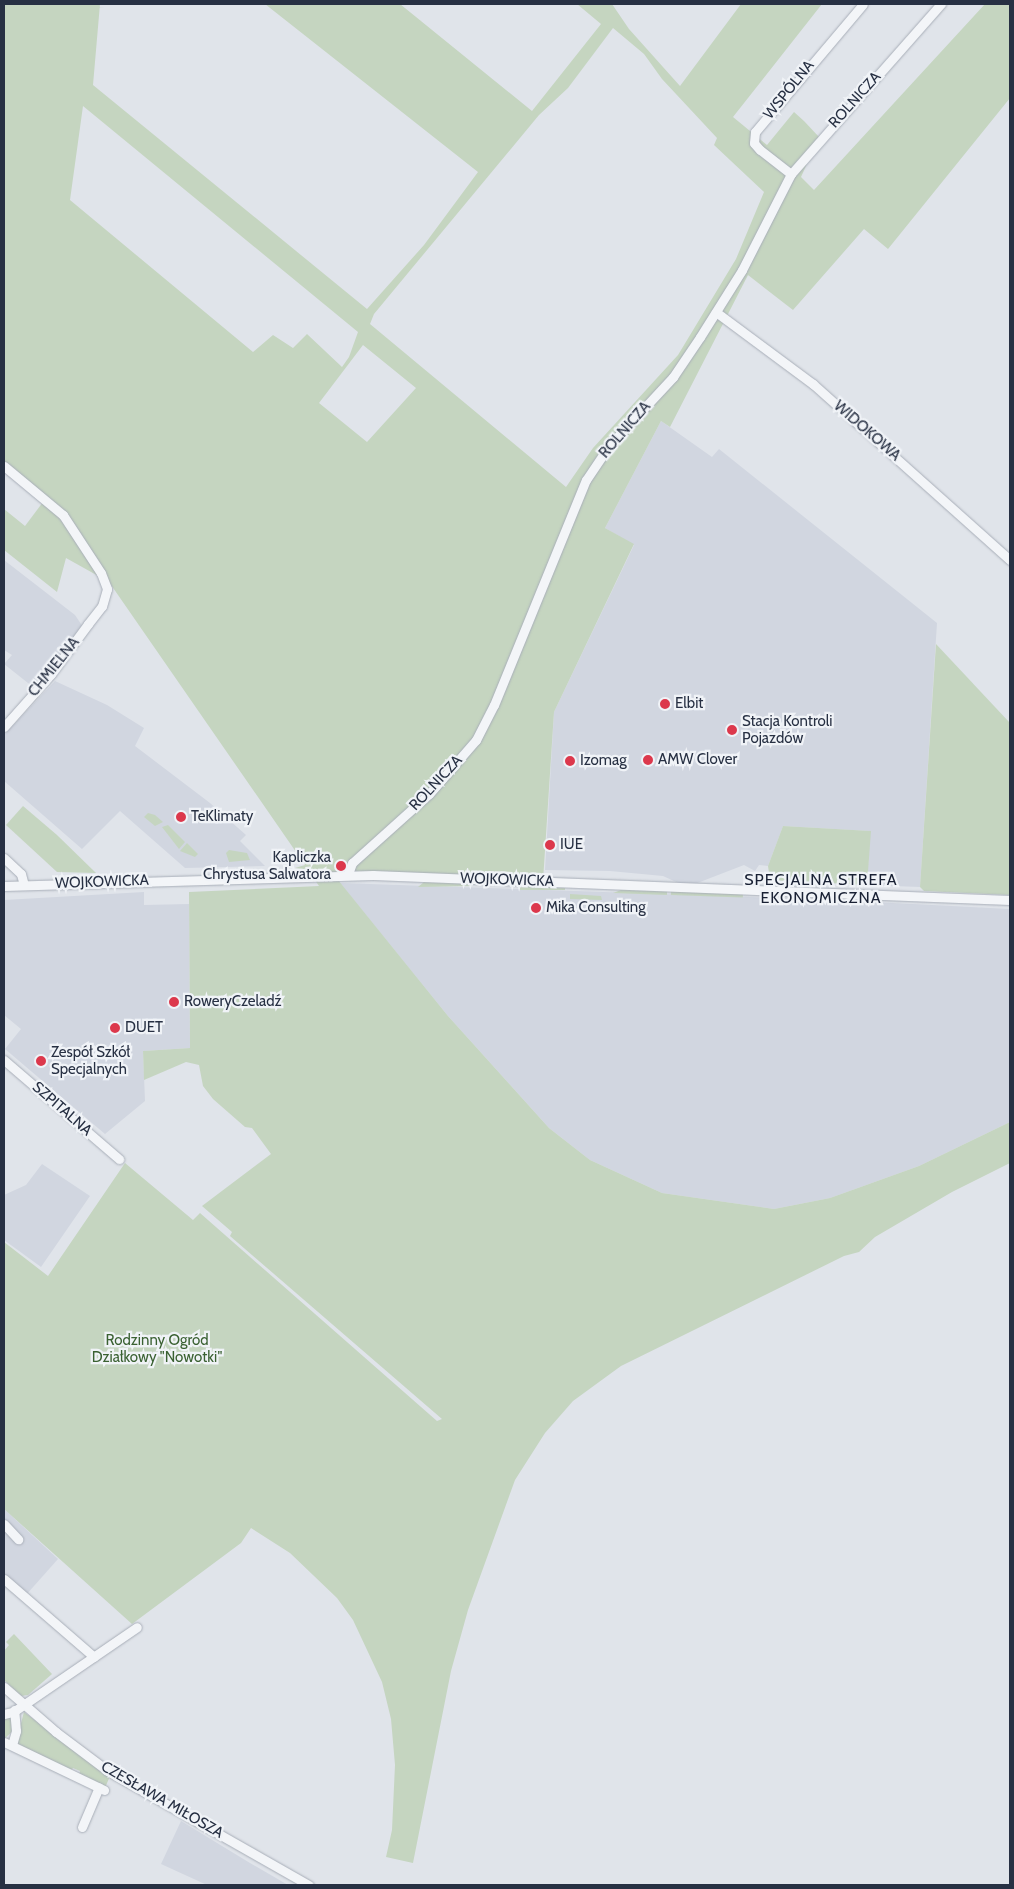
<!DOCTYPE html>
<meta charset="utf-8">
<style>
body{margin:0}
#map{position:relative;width:1014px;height:1889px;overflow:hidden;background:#e0e4ea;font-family:Cabin,sans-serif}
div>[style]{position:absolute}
.built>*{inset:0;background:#d1d6e0}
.green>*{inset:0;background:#c5d5c0;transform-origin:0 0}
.roads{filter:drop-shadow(0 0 1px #a8aeb8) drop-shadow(0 0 1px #a8aeb8)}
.minor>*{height:9px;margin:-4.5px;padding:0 4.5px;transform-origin:4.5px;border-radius:4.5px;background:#f3f5f8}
.dots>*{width:14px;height:14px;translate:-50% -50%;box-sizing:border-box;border:2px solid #f0f3f7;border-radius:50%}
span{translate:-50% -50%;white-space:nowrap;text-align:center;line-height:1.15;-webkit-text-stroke:4.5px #f0f3f7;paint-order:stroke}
.street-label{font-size:15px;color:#273043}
.poi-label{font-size:15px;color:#273043}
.left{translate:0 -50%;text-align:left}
.right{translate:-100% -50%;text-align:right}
.park-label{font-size:15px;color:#3a6132}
.neighbourhood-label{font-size:16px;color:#192134;letter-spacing:1px}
.frame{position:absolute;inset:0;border:5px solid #273043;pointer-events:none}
</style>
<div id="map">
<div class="built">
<div style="clip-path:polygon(661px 421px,712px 457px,719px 449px,937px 623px,920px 887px,867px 885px,870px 831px,783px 826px,768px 866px,759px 865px,755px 871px,744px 865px,687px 887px,663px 876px,610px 871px,545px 870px,554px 712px,634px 545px,605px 528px)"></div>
<div style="clip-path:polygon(4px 560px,75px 615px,83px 627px,33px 687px,4px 664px,12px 655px,4px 650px)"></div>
<div style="clip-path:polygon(55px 681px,107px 705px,144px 728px,135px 746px,210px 803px,246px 835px,240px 841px,265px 866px,185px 868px,120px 811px,82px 849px,4px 781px,4px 735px)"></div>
<div style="clip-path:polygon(340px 883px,834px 900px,1010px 909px,1010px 1122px,919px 1166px,830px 1198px,774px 1209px,662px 1193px,590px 1160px,549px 1128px,448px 1016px)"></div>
<div style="clip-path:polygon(144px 892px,144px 905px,189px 904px,190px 1048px,143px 1051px,145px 1101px,105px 1134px,5px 1049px,21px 1029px,4px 1015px,4px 900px)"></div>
<div style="clip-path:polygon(42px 1164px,90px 1196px,41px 1267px,4px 1240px,4px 1195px,26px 1185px)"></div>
<div style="clip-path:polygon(4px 1509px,58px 1559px,26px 1595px,4px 1576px)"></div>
<div style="clip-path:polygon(181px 1821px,250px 1863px,288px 1885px,207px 1885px,161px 1864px)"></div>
</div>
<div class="green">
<div style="clip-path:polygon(evenodd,4px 4px,100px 4px,93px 85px,367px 309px,424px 245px,478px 172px,265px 4px,400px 4px,532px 111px,601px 24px,577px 4px,612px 4px,629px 29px,680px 86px,741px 4px,822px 4px,733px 117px,767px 145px,794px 112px,804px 121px,819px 137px,801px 177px,814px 190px,985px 4px,1010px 4px,1010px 98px,888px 249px,864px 229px,793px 310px,748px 275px,670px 427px,661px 421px,605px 528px,634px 544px,554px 712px,543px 881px,334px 874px,330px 870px,448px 1016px,549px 1128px,590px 1160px,662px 1193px,774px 1209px,830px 1198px,919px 1166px,1010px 1122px,1010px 1163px,952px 1192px,875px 1237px,859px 1252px,844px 1256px,621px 1366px,573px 1401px,545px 1433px,515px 1480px,468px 1610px,451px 1671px,413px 1863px,386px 1857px,392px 1830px,395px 1765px,391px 1719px,382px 1682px,353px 1620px,337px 1598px,290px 1553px,251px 1528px,241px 1543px,132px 1624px,4px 1509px,4px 1242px,48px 1276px,125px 1163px,193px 1220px,200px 1213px,437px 1421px,442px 1419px,230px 1236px,232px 1232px,202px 1206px,271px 1154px,252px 1128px,245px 1127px,213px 1099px,203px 1086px,199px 1065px,186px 1062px,144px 1080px,143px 1051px,190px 1048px,189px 892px,319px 886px,308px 870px,295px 868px,305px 865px,109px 582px,66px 558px,57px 592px,4px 550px,4px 509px,25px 526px,43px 502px,4px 471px,4px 4px,613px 28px,644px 54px,662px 79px,717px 138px,714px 145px,764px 192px,736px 259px,678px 355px,593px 448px,566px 487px,370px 324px,374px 314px,539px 115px,568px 88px,613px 28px,4px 4px,83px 106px,358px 332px,349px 357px,342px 367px,307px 334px,293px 348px,273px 335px,253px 352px,70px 200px,83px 106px,4px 4px,363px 345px,416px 388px,367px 442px,319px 403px,363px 345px)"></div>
<div style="clip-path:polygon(936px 644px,1010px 723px,1010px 895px,924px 891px,920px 887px)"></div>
<div style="clip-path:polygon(23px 806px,57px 835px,96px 873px,57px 872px,6px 825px)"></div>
<div style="clip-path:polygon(148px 813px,155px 815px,163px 822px,155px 826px,144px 817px)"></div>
<div style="clip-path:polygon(168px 825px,185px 842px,179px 849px,162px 827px)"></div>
<div style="clip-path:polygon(783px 826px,871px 831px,867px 885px,770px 880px,768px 866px)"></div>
<div style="clip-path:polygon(187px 843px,198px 854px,195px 857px,180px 851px)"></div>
<div style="clip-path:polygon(229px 850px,247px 853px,250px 860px,229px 862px,226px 853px)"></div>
<div style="clip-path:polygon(424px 882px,468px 883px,472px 886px,418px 887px)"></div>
<div style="clip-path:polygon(520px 886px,565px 888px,565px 890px,520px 890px)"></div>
<div style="clip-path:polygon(621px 890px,667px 891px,667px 895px,613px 893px)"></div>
<div style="left:671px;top:891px;width:72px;height:4px;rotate:2deg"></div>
<div style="clip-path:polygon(570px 894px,601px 896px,602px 900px,570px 899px)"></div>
<div style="clip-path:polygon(14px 1634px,52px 1674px,28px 1695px,21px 1696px,4px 1680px,4px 1651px,9px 1645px,6px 1642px)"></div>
<div style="clip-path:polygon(24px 1712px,110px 1776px,105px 1788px,79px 1775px,80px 1771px,73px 1768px,70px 1771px,19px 1746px,16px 1742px)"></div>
<div style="clip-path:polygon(4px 1717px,10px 1718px,13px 1724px,13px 1731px,5px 1738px)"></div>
</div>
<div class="roads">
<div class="minor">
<div style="left:791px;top:174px;width:39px;rotate:-142deg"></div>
<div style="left:760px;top:150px;width:9px;rotate:-131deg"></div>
<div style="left:754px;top:143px;width:11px;rotate:-85deg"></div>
<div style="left:755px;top:132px;width:167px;rotate:-49.8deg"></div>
<div style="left:716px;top:312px;width:121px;rotate:36.6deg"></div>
<div style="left:813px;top:384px;width:264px;rotate:41.8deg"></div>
<div style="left:4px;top:466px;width:77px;rotate:39.7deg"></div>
<div style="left:63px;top:515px;width:69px;rotate:56.8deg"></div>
<div style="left:101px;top:573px;width:17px;rotate:69deg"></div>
<div style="left:107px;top:589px;width:18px;rotate:106deg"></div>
<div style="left:102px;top:606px;width:23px;rotate:128deg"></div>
<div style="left:88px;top:624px;width:62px;rotate:126.5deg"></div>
<div style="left:51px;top:674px;width:71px;rotate:131.6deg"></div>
<div style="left:4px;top:858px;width:23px;rotate:43deg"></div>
<div style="left:21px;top:874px;width:11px;rotate:75deg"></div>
<div style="left:348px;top:874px;width:12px;rotate:-70deg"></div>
<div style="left:352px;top:863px;width:103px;rotate:-41.9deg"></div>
<div style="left:429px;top:794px;width:72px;rotate:-49deg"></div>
<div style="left:476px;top:740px;width:39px;rotate:-63deg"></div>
<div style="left:494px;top:705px;width:243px;rotate:-67.8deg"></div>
<div style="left:586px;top:480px;width:40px;rotate:-56deg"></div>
<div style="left:608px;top:447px;width:96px;rotate:-47.1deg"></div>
<div style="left:673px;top:377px;width:48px;rotate:-56deg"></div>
<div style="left:700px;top:337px;width:79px;rotate:-57.9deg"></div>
<div style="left:742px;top:270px;width:108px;rotate:-63deg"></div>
<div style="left:791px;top:174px;width:227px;rotate:-48.6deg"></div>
<div style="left:4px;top:886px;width:369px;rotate:-1.7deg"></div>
<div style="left:373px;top:875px;width:637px;rotate:2.25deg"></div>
<div style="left:4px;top:1060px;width:152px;rotate:40.7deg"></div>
<div style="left:4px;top:1524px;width:21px;rotate:47deg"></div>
<div style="left:4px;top:1579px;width:119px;rotate:40.9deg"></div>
<div style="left:4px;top:1687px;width:69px;rotate:40.9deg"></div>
<div style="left:56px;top:1732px;width:65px;rotate:36.9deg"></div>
<div style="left:108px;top:1771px;width:231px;rotate:29.6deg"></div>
<div style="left:4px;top:1714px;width:9px;rotate:-13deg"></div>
<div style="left:13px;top:1712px;width:150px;rotate:-34.4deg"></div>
<div style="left:4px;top:1742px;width:111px;rotate:25.6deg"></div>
<div style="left:12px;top:1745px;width:15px;rotate:-74deg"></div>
<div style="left:16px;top:1731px;width:21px;rotate:-95deg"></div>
<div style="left:82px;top:1827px;width:43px;rotate:-67deg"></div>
</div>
</div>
<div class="dots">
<div style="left:665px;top:704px;background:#dc384c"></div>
<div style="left:732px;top:730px;background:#dc384c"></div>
<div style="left:648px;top:760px;background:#dc384c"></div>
<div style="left:570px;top:761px;background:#dc384c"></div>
<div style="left:181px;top:817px;background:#dc384c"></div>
<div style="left:550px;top:845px;background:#dc384c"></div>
<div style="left:341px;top:866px;background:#dc384c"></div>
<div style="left:536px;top:908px;background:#dc384c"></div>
<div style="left:174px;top:1002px;background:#dc384c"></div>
<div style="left:115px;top:1028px;background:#dc384c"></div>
<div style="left:41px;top:1061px;background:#dc384c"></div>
</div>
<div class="street-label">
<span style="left:789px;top:90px;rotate:-51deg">WSPÓLNA</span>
<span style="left:855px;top:100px;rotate:-48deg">ROLNICZA</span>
<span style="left:625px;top:430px;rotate:-49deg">ROLNICZA</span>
<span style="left:867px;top:431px;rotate:41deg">WIDOKOWA</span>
<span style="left:54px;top:667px;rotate:-51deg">CHMIELNA</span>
<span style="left:436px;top:783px;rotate:-47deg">ROLNICZA</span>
<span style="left:507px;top:880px;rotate:2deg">WOJKOWICKA</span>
<span style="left:102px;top:882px;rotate:-2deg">WOJKOWICKA</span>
<span style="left:62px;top:1109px;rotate:41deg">SZPITALNA</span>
<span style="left:162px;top:1800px;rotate:30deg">CZESŁAWA MIŁOSZA</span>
</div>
<div class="poi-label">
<span class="left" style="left:675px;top:704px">Elbit</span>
<span class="left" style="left:742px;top:730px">Stacja Kontroli<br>Pojazdów</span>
<span class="left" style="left:658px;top:760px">AMW Clover</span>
<span class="left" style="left:580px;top:761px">Izomag</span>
<span class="left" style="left:191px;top:817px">TeKlimaty</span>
<span class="left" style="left:560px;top:845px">IUE</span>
<span class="right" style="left:331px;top:866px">Kapliczka<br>Chrystusa Salwatora</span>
<span class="left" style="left:546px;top:908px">Mika Consulting</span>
<span class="left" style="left:184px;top:1002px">RoweryCzeladź</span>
<span class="left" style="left:125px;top:1028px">DUET</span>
<span class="left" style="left:51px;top:1061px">Zespół Szkół<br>Specjalnych</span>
</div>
<div class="park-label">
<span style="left:157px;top:1349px">Rodzinny Ogród<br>Działkowy "Nowotki"</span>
</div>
<div class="neighbourhood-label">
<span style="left:821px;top:889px">SPECJALNA STREFA<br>EKONOMICZNA</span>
</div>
<div class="frame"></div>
</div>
